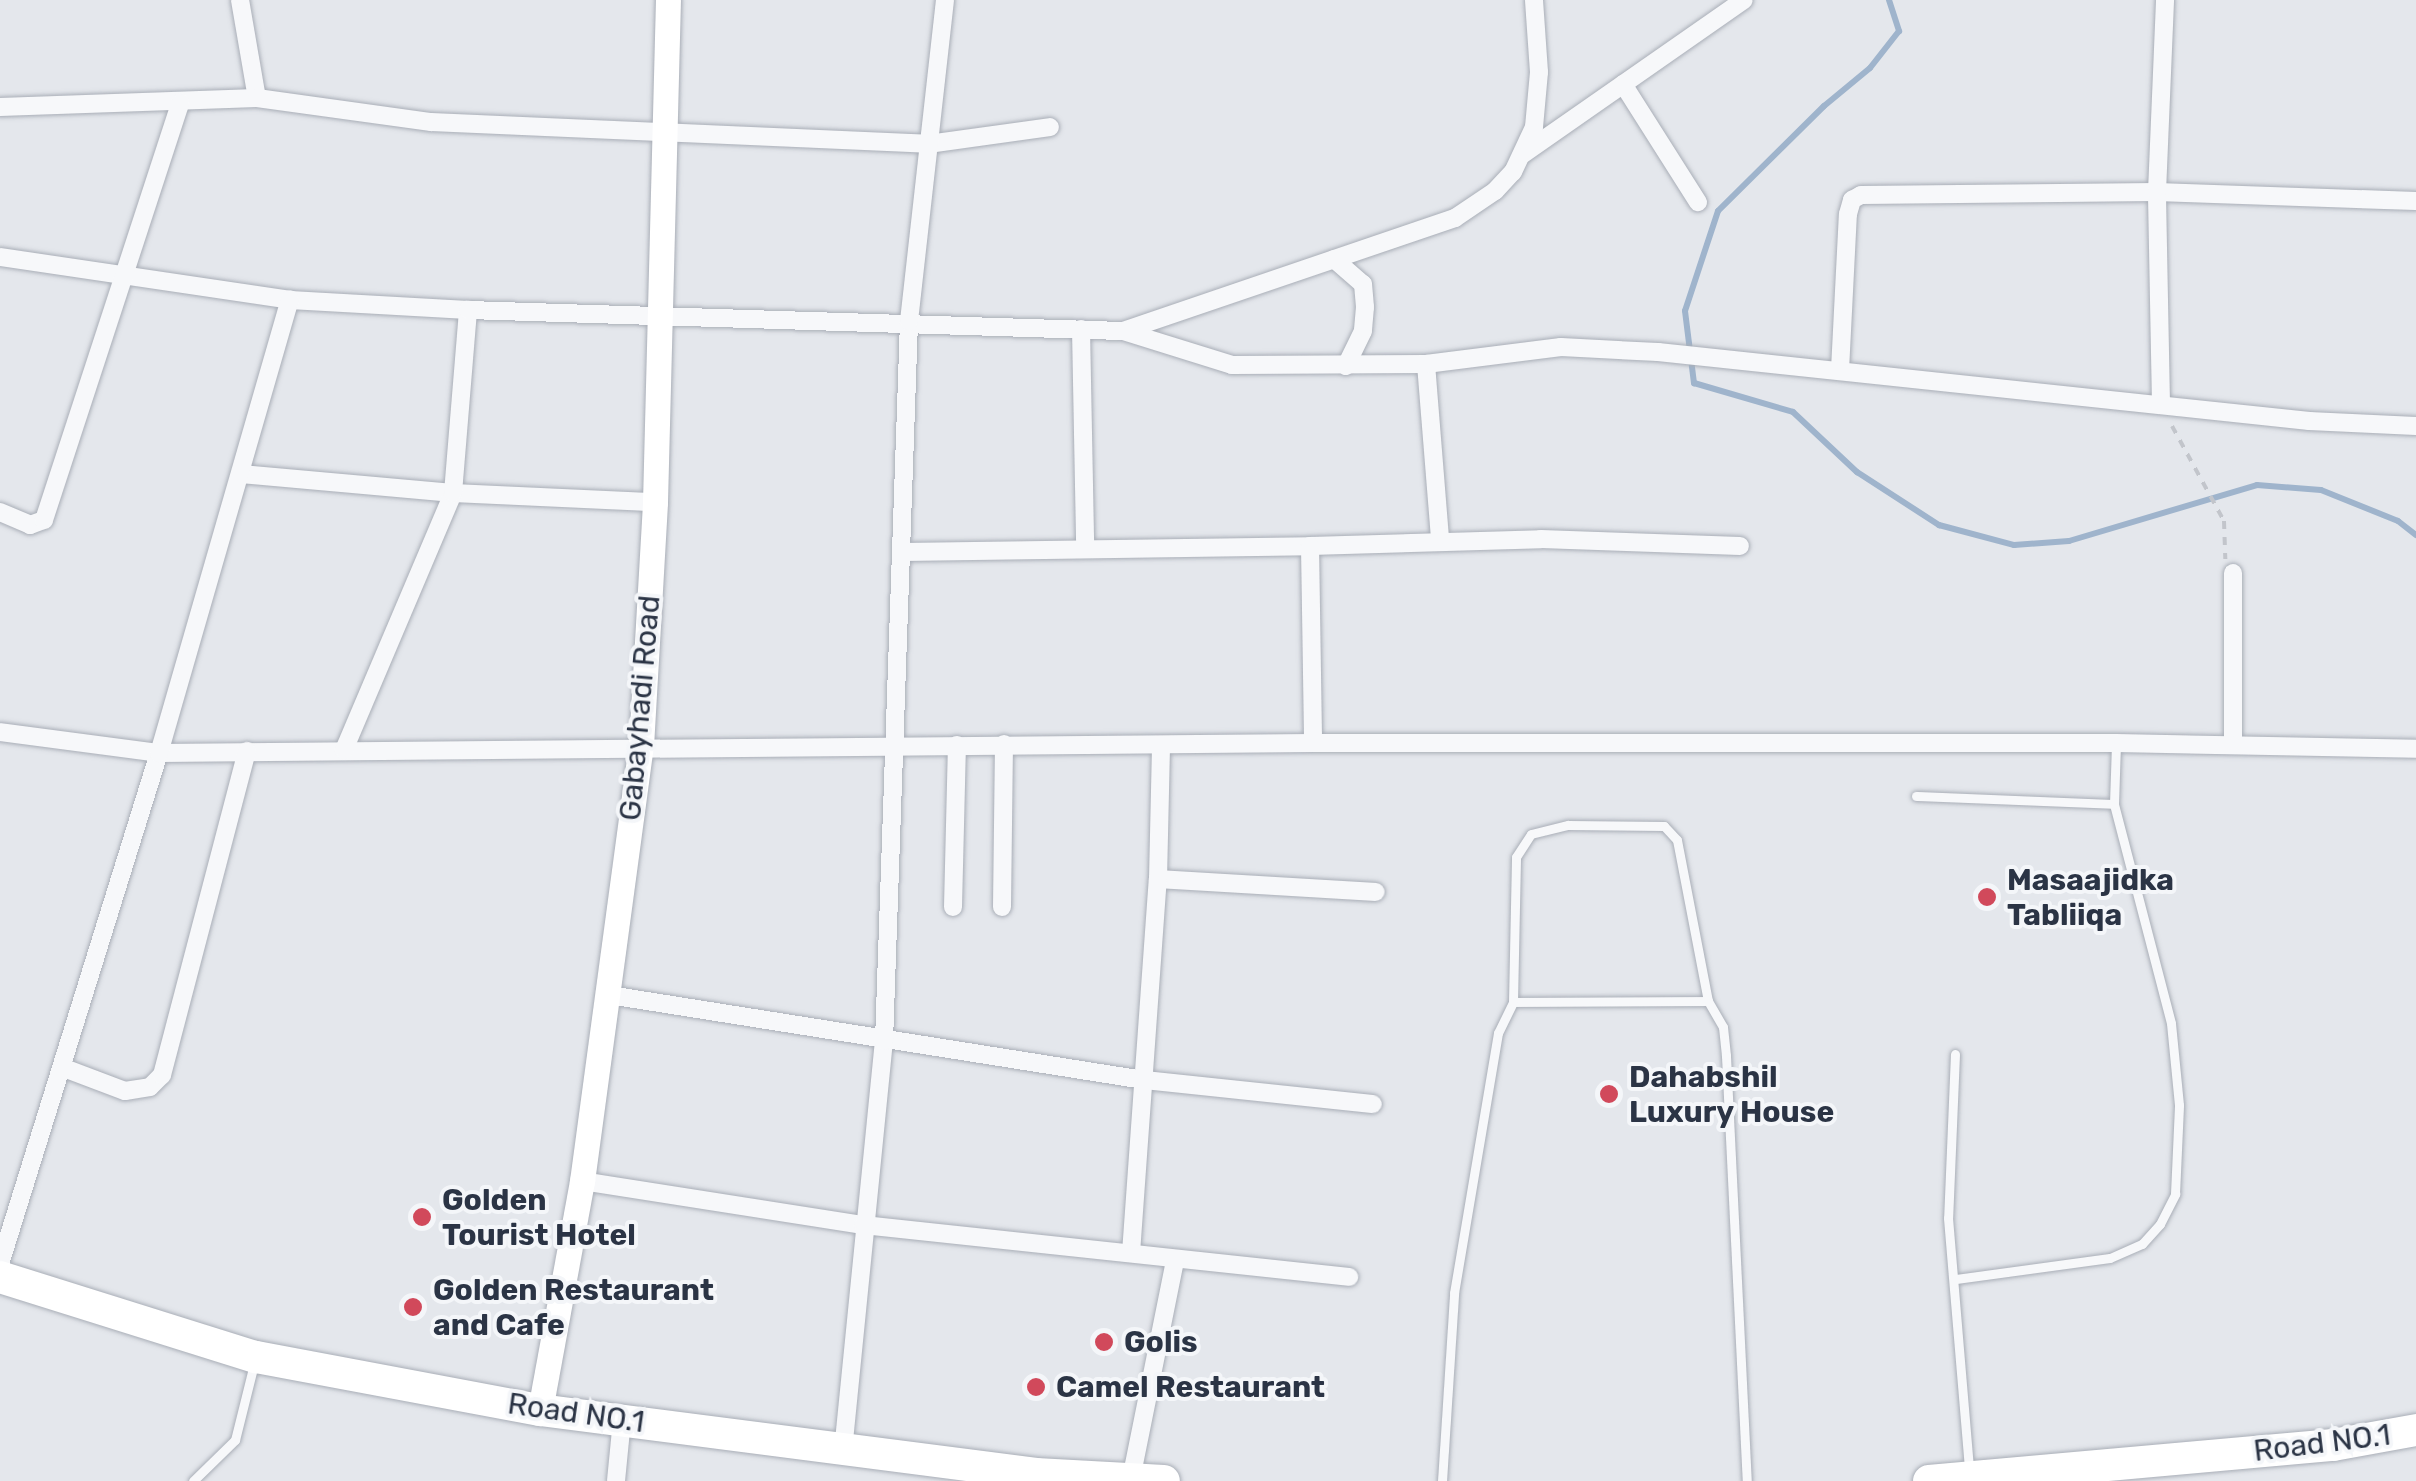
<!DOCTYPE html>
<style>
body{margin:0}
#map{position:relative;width:2416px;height:1481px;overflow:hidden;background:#e4e7ec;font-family:Rubik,sans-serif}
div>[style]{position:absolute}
.stream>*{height:6px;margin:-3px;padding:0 3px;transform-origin:3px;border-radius:3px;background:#9fb4cc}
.path>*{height:4px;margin-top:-2px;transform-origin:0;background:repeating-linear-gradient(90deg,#c2c5cb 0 8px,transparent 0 16px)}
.roads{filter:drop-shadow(0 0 2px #a9aeb7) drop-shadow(0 0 2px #a9aeb7)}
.lane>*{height:9px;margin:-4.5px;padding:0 4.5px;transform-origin:4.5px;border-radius:4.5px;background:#f7f8fa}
.street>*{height:18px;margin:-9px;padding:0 9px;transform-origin:9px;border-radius:9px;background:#f7f8fa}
.secondary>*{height:25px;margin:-12.5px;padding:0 12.5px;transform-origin:12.5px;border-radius:12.5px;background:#fff}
.highway>*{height:32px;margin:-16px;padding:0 16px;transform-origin:16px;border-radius:16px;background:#fff}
.dots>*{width:28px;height:28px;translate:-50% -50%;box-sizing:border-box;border:5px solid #f4f6f9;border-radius:50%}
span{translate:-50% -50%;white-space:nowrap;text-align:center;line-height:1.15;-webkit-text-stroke:8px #f4f6f9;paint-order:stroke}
.street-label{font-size:30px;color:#2b3445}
.poi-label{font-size:30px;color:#2b3445;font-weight:700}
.left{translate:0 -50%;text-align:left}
</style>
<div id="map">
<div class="stream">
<div style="left:1889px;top:0;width:33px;rotate:72deg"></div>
<div style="left:1899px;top:31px;width:47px;rotate:128.1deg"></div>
<div style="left:1870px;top:68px;width:60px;rotate:140.4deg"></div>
<div style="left:1824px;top:106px;width:149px;rotate:135.3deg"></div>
<div style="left:1718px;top:211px;width:105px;rotate:108.3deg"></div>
<div style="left:1685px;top:311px;width:73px;rotate:82.9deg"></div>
<div style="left:1694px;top:383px;width:103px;rotate:16.3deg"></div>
<div style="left:1793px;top:412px;width:88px;rotate:43.2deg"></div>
<div style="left:1857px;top:472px;width:98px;rotate:32.9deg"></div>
<div style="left:1939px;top:525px;width:78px;rotate:14.9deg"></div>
<div style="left:2014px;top:545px;width:55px;rotate:-4.2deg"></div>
<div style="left:2069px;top:541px;width:196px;rotate:-16.6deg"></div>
<div style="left:2257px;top:485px;width:64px;rotate:4.5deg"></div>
<div style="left:2321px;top:490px;width:83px;rotate:21.9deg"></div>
<div style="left:2398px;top:521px;width:23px;rotate:38deg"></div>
</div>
<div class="path">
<div style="left:2172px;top:426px;width:108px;rotate:61.3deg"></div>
<div style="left:2224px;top:521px;width:38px;rotate:88deg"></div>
</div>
<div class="roads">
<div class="lane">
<div style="left:1916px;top:796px;width:198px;rotate:2.3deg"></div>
<div style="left:1513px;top:1002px;width:195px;rotate:-0.3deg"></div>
<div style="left:1955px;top:1054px;width:164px;rotate:92.4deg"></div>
<div style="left:1948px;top:1218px;width:253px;rotate:85.2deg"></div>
<div style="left:1956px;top:1279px;width:155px;rotate:-7.8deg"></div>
<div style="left:2110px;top:1258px;width:35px;rotate:-24deg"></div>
<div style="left:2142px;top:1244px;width:27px;rotate:-48deg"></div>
<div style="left:2160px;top:1224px;width:34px;rotate:-63deg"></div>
<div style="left:2175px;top:1194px;width:89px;rotate:-87.4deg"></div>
<div style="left:2179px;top:1105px;width:82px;rotate:-95.6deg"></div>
<div style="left:2171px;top:1023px;width:226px;rotate:-104.6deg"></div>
<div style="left:2114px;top:804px;width:61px;rotate:-88.1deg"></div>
<div style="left:193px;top:1481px;width:59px;rotate:-44.3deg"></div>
<div style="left:235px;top:1440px;width:78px;rotate:-76deg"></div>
<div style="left:1442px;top:1481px;width:188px;rotate:-86.3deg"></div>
<div style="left:1454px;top:1293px;width:264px;rotate:-80.4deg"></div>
<div style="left:1498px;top:1033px;width:34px;rotate:-64deg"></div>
<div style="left:1513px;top:1002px;width:145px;rotate:-88.8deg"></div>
<div style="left:1516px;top:857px;width:27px;rotate:-57deg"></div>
<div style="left:1531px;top:834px;width:38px;rotate:-14deg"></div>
<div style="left:1568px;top:825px;width:96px;rotate:0.6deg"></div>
<div style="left:1664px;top:826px;width:19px;rotate:47deg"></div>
<div style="left:1677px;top:840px;width:164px;rotate:79.1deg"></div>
<div style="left:1708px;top:1001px;width:30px;rotate:60deg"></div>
<div style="left:1723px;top:1027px;width:29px;rotate:84deg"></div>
<div style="left:1726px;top:1056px;width:426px;rotate:87.2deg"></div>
</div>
<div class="street">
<div style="left:240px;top:0;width:99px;rotate:80.2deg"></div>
<div style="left:1623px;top:84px;width:140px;rotate:57.6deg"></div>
<div style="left:0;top:107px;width:257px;rotate:-2deg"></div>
<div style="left:257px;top:98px;width:176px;rotate:7.9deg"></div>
<div style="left:431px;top:122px;width:497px;rotate:2.5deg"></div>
<div style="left:928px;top:144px;width:123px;rotate:-7.9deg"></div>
<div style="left:1523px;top:154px;width:269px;rotate:-34.9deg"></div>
<div style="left:0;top:257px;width:293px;rotate:8.4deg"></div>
<div style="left:290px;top:300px;width:178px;rotate:3.2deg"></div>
<div style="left:1334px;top:259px;width:38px;rotate:41deg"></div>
<div style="left:1363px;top:284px;width:23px;rotate:85deg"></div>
<div style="left:1365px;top:307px;width:24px;rotate:95deg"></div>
<div style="left:1363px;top:331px;width:39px;rotate:116deg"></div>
<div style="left:1081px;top:329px;width:218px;rotate:88.9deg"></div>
<div style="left:1123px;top:331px;width:351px;rotate:-18.8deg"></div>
<div style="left:1455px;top:218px;width:48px;rotate:-34deg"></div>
<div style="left:1495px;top:191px;width:26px;rotate:-47deg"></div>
<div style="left:1513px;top:172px;width:50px;rotate:-65deg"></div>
<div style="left:1534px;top:127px;width:55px;rotate:-84.8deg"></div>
<div style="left:1539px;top:72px;width:72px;rotate:-94deg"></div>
<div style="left:1426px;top:364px;width:176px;rotate:85.4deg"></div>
<div style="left:1840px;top:370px;width:156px;rotate:-87.1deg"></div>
<div style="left:1848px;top:214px;width:15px;rotate:-74deg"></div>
<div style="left:1852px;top:200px;width:10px;rotate:-29deg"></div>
<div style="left:1861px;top:195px;width:296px;rotate:-0.6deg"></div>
<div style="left:2157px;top:192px;width:259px;rotate:2deg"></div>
<div style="left:2161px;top:404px;width:212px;rotate:-91.1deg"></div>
<div style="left:2157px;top:192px;width:192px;rotate:-87.6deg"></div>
<div style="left:241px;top:474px;width:213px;rotate:5.1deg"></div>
<div style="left:453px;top:493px;width:202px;rotate:2.6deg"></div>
<div style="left:0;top:512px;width:33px;rotate:23deg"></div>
<div style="left:30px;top:525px;width:15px;rotate:-20deg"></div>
<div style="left:44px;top:520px;width:439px;rotate:-71.9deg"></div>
<div style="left:1310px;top:546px;width:231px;rotate:-1.7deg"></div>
<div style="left:1541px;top:539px;width:199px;rotate:2deg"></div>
<div style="left:903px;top:552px;width:407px;rotate:-0.8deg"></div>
<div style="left:1310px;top:546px;width:197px;rotate:89.1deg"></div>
<div style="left:2233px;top:573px;width:172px;rotate:90deg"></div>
<div style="left:0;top:732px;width:160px;rotate:7.5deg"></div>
<div style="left:159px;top:753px;width:1154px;rotate:-0.5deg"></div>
<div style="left:1313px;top:743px;width:803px"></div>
<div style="left:2116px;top:743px;width:300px;rotate:1.1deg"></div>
<div style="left:344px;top:750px;width:279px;rotate:-67deg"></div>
<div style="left:453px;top:493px;width:184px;rotate:-85.3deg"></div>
<div style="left:468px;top:310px;width:655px;rotate:1.84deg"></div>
<div style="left:1123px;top:331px;width:114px;rotate:17.3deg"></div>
<div style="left:1232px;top:365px;width:194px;rotate:-0.3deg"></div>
<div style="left:1426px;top:364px;width:136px;rotate:-7.2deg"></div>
<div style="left:1561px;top:347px;width:97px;rotate:3deg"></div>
<div style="left:1658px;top:352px;width:655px;rotate:6.05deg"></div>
<div style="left:2309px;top:421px;width:107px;rotate:2.7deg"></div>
<div style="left:1158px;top:879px;width:218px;rotate:3.4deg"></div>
<div style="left:953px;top:907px;width:162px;rotate:-88.6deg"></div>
<div style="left:1002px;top:907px;width:163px;rotate:-89.3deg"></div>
<div style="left:609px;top:995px;width:542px;rotate:9.03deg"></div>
<div style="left:1144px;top:1080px;width:230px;rotate:6deg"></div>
<div style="left:64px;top:1068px;width:65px;rotate:20.7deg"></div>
<div style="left:125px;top:1091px;width:25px;rotate:-9deg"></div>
<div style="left:150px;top:1087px;width:17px;rotate:-45deg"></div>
<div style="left:162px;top:1075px;width:335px;rotate:-75.3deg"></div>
<div style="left:582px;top:1181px;width:284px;rotate:8.9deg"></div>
<div style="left:863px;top:1225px;width:489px;rotate:6.1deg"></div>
<div style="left:1131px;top:1253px;width:375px;rotate:-85.9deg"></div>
<div style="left:1158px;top:879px;width:133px;rotate:-88.7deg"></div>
<div style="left:0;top:1264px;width:535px;rotate:-72.72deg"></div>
<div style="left:159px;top:753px;width:472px;rotate:-73.9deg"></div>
<div style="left:843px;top:1451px;width:412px;rotate:-84.3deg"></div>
<div style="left:884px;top:1041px;width:720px;rotate:-88.01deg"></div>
<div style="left:909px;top:321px;width:323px;rotate:-83.6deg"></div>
<div style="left:1131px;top:1479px;width:223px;rotate:-78.6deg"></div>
<div style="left:616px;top:1481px;width:61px;rotate:-84.4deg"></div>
</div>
<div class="secondary">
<div style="left:540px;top:1410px;width:233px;rotate:-79.6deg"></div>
<div style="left:582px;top:1181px;width:439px;rotate:-82.3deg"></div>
<div style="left:641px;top:746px;width:244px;rotate:-86.7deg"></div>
<div style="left:655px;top:502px;width:502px;rotate:-88.52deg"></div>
</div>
<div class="highway">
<div style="left:0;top:1277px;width:268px;rotate:17.4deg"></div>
<div style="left:256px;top:1357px;width:289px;rotate:10.6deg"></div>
<div style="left:540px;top:1410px;width:500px;rotate:7.35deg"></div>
<div style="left:1036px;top:1474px;width:128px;rotate:3.1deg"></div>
<div style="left:1929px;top:1481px;width:406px;rotate:-5.1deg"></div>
<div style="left:2333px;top:1445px;width:84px;rotate:-10.2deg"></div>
</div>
</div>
<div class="dots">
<div style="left:1987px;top:897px;background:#d1495b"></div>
<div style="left:1609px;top:1094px;background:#d1495b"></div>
<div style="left:422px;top:1217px;background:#d1495b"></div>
<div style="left:413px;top:1307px;background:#d1495b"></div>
<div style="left:1104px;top:1342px;background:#d1495b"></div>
<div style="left:1036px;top:1387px;background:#d1495b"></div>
</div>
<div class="street-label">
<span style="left:640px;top:708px;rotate:-85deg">Gabayhadi Road</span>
<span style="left:576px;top:1413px;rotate:8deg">Road NO.1</span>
<span style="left:2322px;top:1443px;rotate:-7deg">Road NO.1</span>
</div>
<div class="poi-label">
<span class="left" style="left:2007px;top:897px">Masaajidka<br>Tabliiqa</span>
<span class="left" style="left:1629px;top:1094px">Dahabshil<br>Luxury House</span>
<span class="left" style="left:442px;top:1217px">Golden<br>Tourist Hotel</span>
<span class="left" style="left:433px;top:1307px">Golden Restaurant<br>and Cafe</span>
<span class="left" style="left:1124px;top:1342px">Golis</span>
<span class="left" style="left:1056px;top:1387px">Camel Restaurant</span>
</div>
</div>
